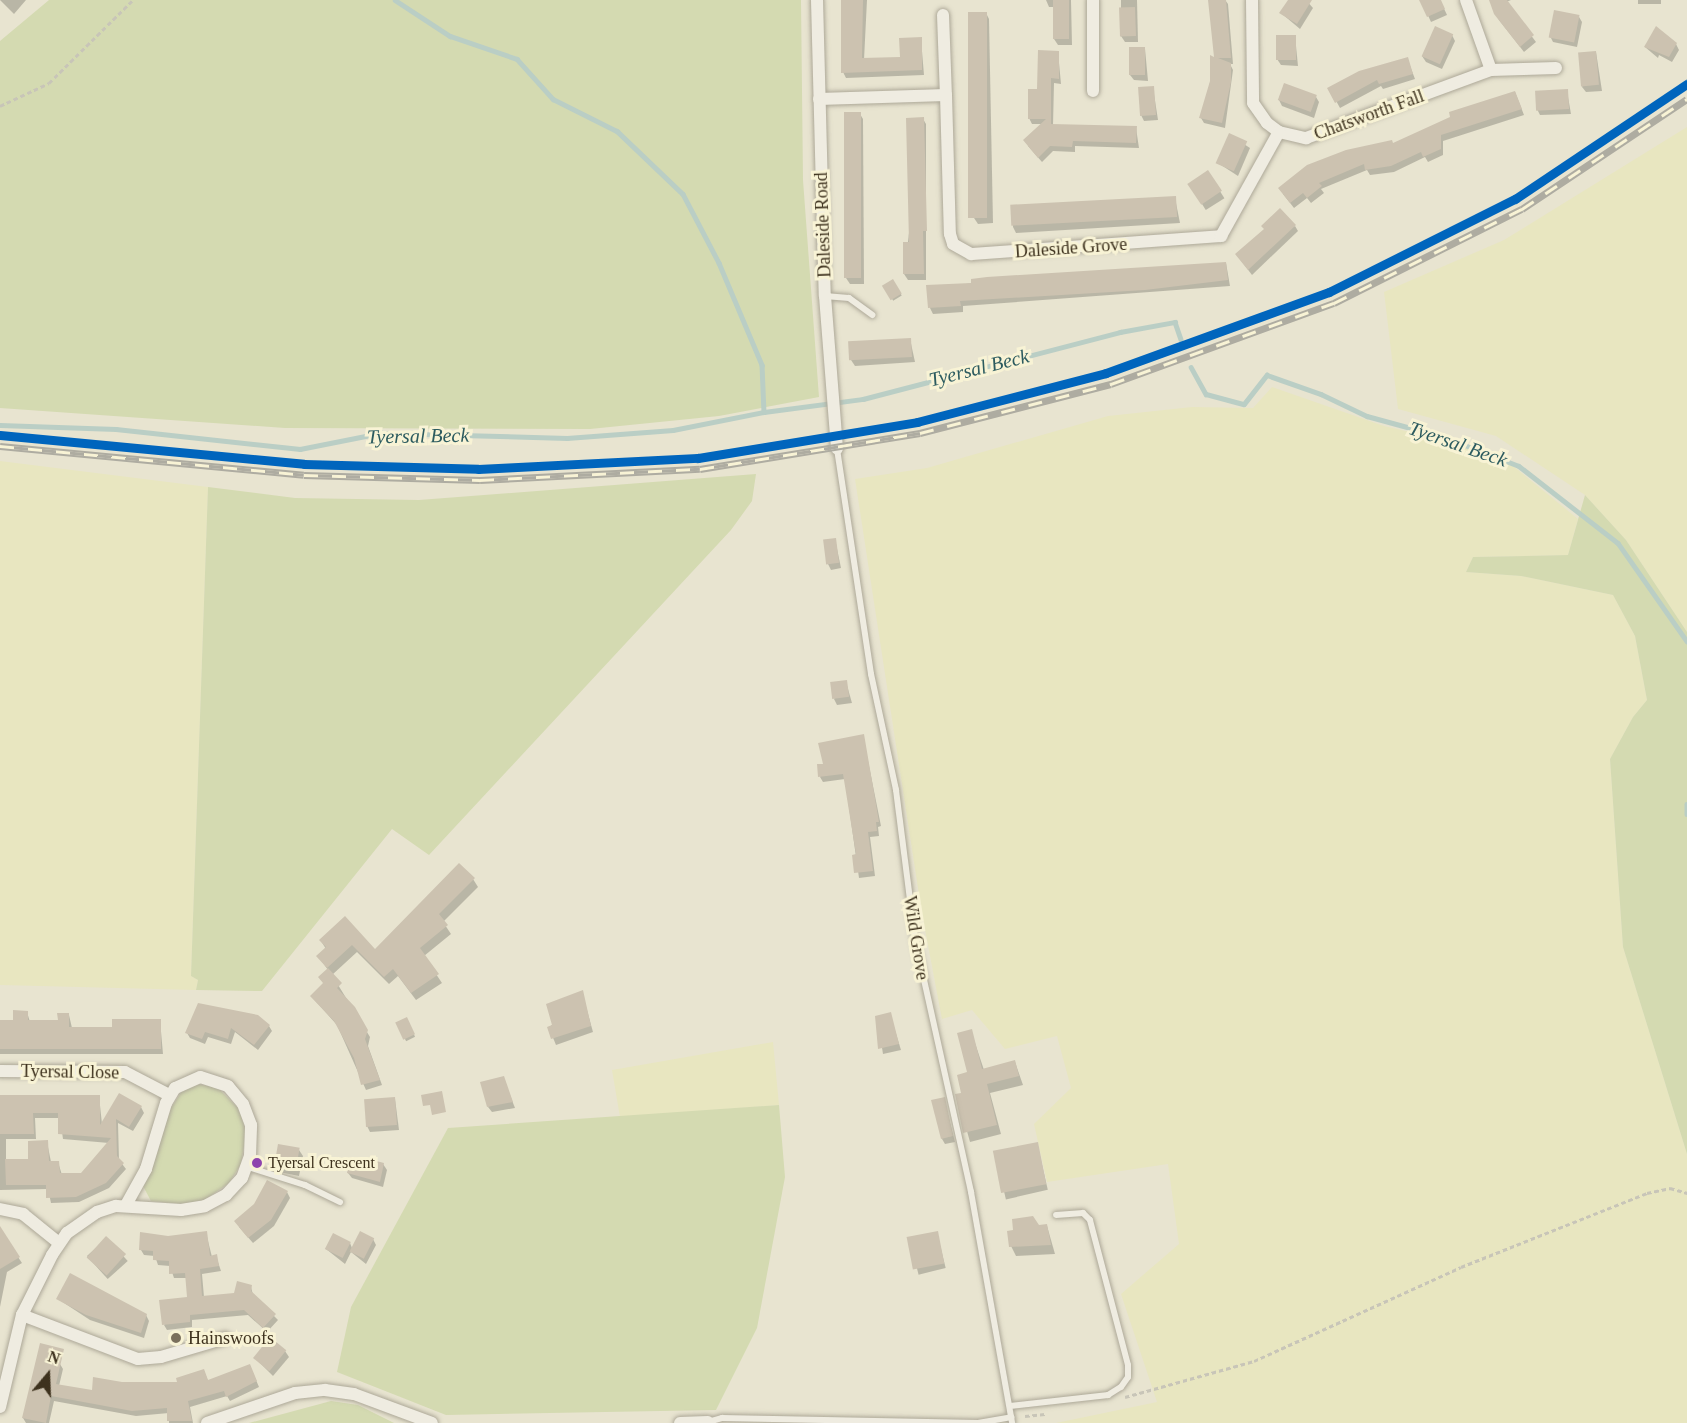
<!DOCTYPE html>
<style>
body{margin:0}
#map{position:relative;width:1687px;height:1423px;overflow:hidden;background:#e8e4d0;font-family:"Times New Roman",serif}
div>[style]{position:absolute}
.farmland>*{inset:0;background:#e8e6c0}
.green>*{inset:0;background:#d4dab1}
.shadow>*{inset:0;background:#0003;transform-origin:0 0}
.stream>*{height:4.5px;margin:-2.25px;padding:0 2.25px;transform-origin:2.25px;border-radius:2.25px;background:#bacec5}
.building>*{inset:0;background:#ccc2b0;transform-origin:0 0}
.path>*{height:3px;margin-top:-1.5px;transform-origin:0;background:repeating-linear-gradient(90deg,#c8c5b8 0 4.5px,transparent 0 7.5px)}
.roads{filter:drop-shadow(0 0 2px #ada898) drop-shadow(0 0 2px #ada898)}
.lane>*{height:6px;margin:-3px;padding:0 3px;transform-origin:3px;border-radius:3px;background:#efece1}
.street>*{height:12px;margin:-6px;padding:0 6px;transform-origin:6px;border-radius:6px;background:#efece1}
.rail>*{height:7px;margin-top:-3.5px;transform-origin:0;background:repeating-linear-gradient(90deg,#f8f3d5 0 14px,#aeaca1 0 28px);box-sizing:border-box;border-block:2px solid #aeaca1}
.rail-1>*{height:9px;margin:-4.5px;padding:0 4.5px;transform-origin:4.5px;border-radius:4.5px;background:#0065bd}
.dots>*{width:16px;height:16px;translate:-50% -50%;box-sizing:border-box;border:3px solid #f8f3d5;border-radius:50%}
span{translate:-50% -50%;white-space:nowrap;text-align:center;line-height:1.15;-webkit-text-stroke:6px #f8f3d5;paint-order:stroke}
.bus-label{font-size:16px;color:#3e321e}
.left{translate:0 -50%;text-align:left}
.street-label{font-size:18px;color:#3e321e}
.poi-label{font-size:18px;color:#3e321e}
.water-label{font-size:20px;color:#2c5b5f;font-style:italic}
.north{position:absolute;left:18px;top:1345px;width:60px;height:60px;-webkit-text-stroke:4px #f8f3d5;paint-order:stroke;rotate:19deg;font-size:16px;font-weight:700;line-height:24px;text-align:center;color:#3e321e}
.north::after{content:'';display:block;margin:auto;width:21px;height:27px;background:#3e321e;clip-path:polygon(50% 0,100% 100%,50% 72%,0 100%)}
</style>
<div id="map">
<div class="farmland">
<div style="clip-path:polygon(1687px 127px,1687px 632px,1626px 540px,1585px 495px,1496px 436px,1398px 409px,1384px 292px,1504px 240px)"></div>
<div style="clip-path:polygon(1272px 387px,1384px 426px,1496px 452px,1578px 519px,1568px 555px,1473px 557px,1466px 572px,1521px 576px,1613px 595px,1635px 636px,1647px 700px,1633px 717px,1610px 759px,1623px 947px,1687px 1154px,1687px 1423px,1056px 1423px,1157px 1402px,1121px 1294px,1179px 1244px,1168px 1164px,1047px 1182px,1034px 1124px,1071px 1088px,1057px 1036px,1005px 1049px,972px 1010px,942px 1019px,922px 914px,855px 479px,927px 468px,1108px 416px,1192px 407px,1253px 408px)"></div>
<div style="clip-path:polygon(0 461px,208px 487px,191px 976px,198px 980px,196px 990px,0 985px)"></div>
<div style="clip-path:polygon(773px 1042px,779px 1105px,620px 1117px,612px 1070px)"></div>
</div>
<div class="green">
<div style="clip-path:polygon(49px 0,801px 0,803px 180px,819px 397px,719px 416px,590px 429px,285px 428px,0 408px,0 41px)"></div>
<div style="clip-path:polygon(756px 474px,752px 501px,731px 530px,429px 855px,392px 829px,262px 991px,196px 990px,198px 980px,191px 976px,208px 487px,295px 498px,419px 500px)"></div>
<div style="clip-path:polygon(1585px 495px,1626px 540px,1687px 632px,1687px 1154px,1623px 947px,1610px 759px,1633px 717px,1647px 700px,1635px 636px,1613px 595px,1521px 576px,1466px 572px,1473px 557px,1568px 555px)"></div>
<div style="clip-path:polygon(196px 1084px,217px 1087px,239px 1109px,246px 1132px,241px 1164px,229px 1183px,203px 1201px,182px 1204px,151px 1201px,143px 1186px,171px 1108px,182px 1091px)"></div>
<div style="clip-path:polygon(779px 1105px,785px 1177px,757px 1328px,716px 1410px,446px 1415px,337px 1372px,351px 1307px,448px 1128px)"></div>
<div style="clip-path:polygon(331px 1401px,358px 1405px,394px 1423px,249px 1423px)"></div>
</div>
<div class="shadow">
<div style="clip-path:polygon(0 0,26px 0,14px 14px)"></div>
<div style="clip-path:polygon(844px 0,867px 0,864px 60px,901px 59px,921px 39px,924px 75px,846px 78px,843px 72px)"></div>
<div style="clip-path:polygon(1046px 0,1071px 0,1072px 45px,1058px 45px,1054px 39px,1055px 7px,1049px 7px)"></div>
<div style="clip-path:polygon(1121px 0,1137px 0,1138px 42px,1125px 42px,1121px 36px)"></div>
<div style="clip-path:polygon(1209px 0,1225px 0,1228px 4px,1233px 64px,1230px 64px,1233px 70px,1225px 128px,1204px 123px,1201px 118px,1216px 59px)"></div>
<div style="clip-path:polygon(1289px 0,1306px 0,1313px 8px,1300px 29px,1281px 13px)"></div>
<div style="clip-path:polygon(1421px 0,1440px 0,1447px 15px,1431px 22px)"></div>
<div style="clip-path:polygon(1491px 0,1511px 0,1506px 2px,1536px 42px,1524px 52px,1499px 20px)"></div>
<div style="left:1638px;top:0;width:23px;height:4px"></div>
<div style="clip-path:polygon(986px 13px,989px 19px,993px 223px,978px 224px,974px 218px)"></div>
<div style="clip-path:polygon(1579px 17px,1582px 22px,1577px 47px,1553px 42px,1550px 36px)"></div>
<div style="clip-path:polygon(1452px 35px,1455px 41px,1442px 69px,1426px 62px,1422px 56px)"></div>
<div style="clip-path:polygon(1295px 36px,1298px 66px,1281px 65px,1277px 59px)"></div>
<div style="clip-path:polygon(1676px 44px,1679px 50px,1672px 62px,1659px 55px,1658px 58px,1645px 47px)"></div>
<div style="clip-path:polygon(1145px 49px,1148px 81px,1134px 80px,1130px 75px)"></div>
<div style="clip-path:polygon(1058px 52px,1061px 84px,1054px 83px,1053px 126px,1136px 128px,1139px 148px,1075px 146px,1075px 152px,1053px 151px,1042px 162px,1028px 146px,1043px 124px,1032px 124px,1029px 118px)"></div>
<div style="clip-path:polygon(1596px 52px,1602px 91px,1586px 92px,1582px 87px)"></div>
<div style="clip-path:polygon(1407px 58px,1415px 79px,1383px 89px,1381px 86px,1340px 108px,1329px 88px)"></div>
<div style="clip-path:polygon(1153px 88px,1158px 120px,1144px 121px,1141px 115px)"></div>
<div style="clip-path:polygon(1567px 91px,1571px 114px,1540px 115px,1537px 109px)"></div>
<div style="clip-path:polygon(1515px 92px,1524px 115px,1443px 141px,1443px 155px,1428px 162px,1425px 157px,1394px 172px,1370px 175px,1367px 170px,1321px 189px,1324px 193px,1311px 203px,1307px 198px,1294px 208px,1283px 194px)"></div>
<div style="clip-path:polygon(1316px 97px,1319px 102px,1314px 118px,1282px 106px,1279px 100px)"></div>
<div style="clip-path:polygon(846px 114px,860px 114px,863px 119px,864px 284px,850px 284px,846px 278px)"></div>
<div style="clip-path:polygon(923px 119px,926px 124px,926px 280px,908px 280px,904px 274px)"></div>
<div style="clip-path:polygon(1230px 135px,1250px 148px,1238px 176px,1218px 163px)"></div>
<div style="left:1208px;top:172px;width:31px;height:22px;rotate:58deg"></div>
<div style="clip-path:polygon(1175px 198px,1180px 223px,1016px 233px,1013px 227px,1012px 209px)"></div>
<div style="clip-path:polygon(1295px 226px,1298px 231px,1252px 275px,1236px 254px)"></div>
<div style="clip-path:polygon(1226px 263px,1230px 286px,963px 306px,963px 312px,933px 314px,930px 308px,928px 287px)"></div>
<div style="left:893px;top:281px;width:17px;height:10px;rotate:59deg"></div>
<div style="clip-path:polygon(910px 339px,915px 362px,855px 366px,851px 360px)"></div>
<div style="clip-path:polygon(835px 539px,841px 568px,831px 570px,828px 564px)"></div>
<div style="clip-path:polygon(846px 682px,852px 703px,837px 705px,834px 699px)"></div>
<div style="clip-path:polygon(863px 736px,881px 826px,878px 827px,879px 836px,870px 837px,875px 876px,859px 878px,845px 779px,823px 782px,820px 777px,824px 765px)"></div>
<div style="clip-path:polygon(473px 879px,478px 887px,443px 922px,451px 934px,424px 956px,442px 983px,416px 1000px,398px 976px,389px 984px,357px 952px,332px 975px,370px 1037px,368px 1046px,382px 1085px,366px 1090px,337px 1025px,311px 996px,324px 984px,328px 970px,318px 956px,326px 949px,321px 941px,345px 919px,375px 951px)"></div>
<div style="clip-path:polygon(582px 992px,593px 1032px,556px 1045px,549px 1028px)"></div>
<div style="clip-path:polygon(199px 1005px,269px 1026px,272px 1031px,258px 1050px,235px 1032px,231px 1044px,208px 1037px,205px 1044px,190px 1038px,187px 1033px)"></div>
<div style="clip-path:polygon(27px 1012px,30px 1022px,59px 1022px,69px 1015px,72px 1028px,113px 1028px,160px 1020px,163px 1054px,0 1054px,0 1021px,14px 1021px)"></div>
<div style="clip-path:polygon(890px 1014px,901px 1050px,883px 1054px,877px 1017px)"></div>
<div style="left:406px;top:1019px;width:20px;height:10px;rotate:63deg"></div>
<div style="clip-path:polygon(971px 1031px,984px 1070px,1015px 1062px,1023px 1085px,990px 1093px,1001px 1134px,970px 1142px,957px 1095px,963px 1094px,969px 1073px)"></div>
<div style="clip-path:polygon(503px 1077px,515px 1108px,492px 1112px,488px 1107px)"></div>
<div style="clip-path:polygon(evenodd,0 1096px,99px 1096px,102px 1124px,141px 1107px,144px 1113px,133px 1131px,118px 1123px,119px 1160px,126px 1169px,109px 1188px,79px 1202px,51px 1203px,48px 1189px,0 1190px,0 1096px,35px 1118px,60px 1118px,63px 1139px,109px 1143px,81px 1174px,62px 1175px,58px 1162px,51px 1162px,47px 1142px,29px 1160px,6px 1161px,6px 1139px,36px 1139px,35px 1118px)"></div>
<div style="clip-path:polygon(395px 1099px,399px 1130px,370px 1132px,367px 1126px)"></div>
<div style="clip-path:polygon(944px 1099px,955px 1142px,945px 1144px,942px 1139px)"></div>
<div style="left:1037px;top:1143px;width:48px;height:43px;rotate:77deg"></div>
<div style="clip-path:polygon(299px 1150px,303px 1156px,299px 1176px,279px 1172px,275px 1167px)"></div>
<div style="clip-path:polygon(351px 1160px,383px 1164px,387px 1170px,383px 1187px,352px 1178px,348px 1173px)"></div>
<div style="clip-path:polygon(287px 1192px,290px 1198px,274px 1226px,253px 1243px,239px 1227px)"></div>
<div style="clip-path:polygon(1047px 1226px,1055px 1254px,1016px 1256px,1011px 1246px,1038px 1227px)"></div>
<div style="clip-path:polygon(0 1230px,22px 1263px,7px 1272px,0 1307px)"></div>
<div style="clip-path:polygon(206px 1233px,212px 1257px,216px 1256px,221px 1271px,202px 1274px,204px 1297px,235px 1295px,251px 1287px,253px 1295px,278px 1320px,267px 1332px,248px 1315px,192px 1320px,192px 1327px,167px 1330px,164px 1325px,189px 1298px,187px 1278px,174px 1278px,170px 1266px,158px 1265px,155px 1256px,144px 1255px,141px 1250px,168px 1238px)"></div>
<div style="left:937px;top:1233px;width:36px;height:28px;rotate:76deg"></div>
<div style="left:107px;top:1238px;width:31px;height:27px;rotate:48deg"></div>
<div style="clip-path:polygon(373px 1239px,376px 1245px,366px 1264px,351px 1252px,345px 1264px,326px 1249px,350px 1243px,352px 1248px)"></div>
<div style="clip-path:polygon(58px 1299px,146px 1315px,149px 1321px,144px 1338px,90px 1320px)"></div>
<div style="clip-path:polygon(285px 1351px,289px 1357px,273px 1376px,255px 1358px)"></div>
<div style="clip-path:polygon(60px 1364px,63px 1369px,59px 1386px,93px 1392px,122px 1383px,179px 1384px,204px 1371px,208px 1381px,250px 1366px,259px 1387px,230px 1401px,227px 1396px,190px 1407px,193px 1423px,169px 1423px,169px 1413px,136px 1416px,54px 1401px,49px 1423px,26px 1423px,23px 1418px)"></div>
</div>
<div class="stream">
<div style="left:395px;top:0;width:66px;rotate:33.2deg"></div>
<div style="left:450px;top:36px;width:71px;rotate:18.9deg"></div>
<div style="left:517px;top:59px;width:54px;rotate:48deg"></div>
<div style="left:553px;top:99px;width:72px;rotate:26.6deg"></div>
<div style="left:617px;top:131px;width:91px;rotate:43.7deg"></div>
<div style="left:683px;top:194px;width:78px;rotate:62.4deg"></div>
<div style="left:719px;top:263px;width:111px;rotate:67.1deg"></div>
<div style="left:762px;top:365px;width:47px;rotate:87.6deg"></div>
<div style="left:1191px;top:367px;width:31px;rotate:61deg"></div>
<div style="left:1206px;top:394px;width:39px;rotate:15deg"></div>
<div style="left:1244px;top:404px;width:37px;rotate:-52deg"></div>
<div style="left:1267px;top:375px;width:57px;rotate:19.4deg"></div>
<div style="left:1321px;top:394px;width:51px;rotate:25.6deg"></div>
<div style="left:1367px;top:416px;width:80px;rotate:15.3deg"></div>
<div style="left:1444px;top:437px;width:80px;rotate:21.1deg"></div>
<div style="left:1519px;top:466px;width:125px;rotate:37.9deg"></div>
<div style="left:1618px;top:543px;width:120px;rotate:54.9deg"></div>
<div style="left:0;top:425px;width:116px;rotate:2deg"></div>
<div style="left:116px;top:429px;width:185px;rotate:6.2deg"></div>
<div style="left:300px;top:449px;width:83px;rotate:-11.2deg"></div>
<div style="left:381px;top:433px;width:186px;rotate:1.5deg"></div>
<div style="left:567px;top:438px;width:106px;rotate:-4.3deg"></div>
<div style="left:673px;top:430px;width:93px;rotate:-11.2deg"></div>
<div style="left:764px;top:412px;width:100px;rotate:-7.5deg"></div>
<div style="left:863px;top:399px;width:266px;rotate:-14.6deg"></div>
<div style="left:1120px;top:332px;width:56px;rotate:-10.3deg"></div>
<div style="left:1175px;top:322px;width:18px;rotate:71deg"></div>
<div style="left:1687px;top:804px;width:10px;rotate:90deg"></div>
</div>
<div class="building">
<div style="clip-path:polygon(841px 0,863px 0,862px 58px,900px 57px,899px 38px,922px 37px,922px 70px,841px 73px)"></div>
<div style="left:1053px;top:0;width:16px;height:39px"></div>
<div style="clip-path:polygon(1208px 0,1226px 0,1231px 58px,1218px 58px,1231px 63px,1231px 82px,1222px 123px,1199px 118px,1210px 81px,1210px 55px,1214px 57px)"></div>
<div style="clip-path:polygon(1288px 0,1312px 0,1297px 24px,1279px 13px)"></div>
<div style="clip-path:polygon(1419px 0,1441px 0,1445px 9px,1427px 17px)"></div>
<div style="clip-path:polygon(1489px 0,1507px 0,1534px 35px,1520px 47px,1494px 14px)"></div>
<div style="left:1135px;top:7px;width:29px;height:16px;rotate:88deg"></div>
<div style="left:1554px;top:10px;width:26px;height:28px;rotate:11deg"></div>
<div style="left:968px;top:12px;width:19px;height:206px"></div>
<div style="left:1435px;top:26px;width:20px;height:33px;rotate:24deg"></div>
<div style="clip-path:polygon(1656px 26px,1677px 43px,1669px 57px,1644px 47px)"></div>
<div style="left:1276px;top:35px;width:20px;height:25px"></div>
<div style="left:1129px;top:47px;width:16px;height:28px"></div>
<div style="clip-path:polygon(1038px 50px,1059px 51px,1059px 79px,1051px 78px,1051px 124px,1137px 126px,1136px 143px,1073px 141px,1072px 147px,1050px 146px,1038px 158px,1023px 140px,1046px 119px,1028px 119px,1028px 89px,1037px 89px)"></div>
<div style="left:1596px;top:51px;width:34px;height:18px;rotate:85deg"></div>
<div style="clip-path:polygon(1408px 57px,1413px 74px,1379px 84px,1377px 80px,1335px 103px,1327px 88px,1359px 71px)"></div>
<div style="left:1284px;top:83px;width:35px;height:18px;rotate:20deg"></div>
<div style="left:1154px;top:86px;width:29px;height:16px;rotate:86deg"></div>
<div style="left:1568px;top:89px;width:20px;height:33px;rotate:87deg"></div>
<div style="clip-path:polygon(1515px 91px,1522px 109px,1441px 135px,1441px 149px,1423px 157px,1421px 152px,1391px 166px,1365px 170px,1364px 164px,1319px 183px,1322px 186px,1307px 198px,1303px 193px,1290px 203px,1278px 188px,1307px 165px,1346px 150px,1392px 140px,1393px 143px,1450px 117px,1449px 112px)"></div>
<div style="left:844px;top:112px;width:17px;height:166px"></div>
<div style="clip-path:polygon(924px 117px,927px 231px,923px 231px,924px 274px,903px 274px,903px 242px,909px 242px,906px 118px)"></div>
<div style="left:1229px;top:133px;width:20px;height:33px;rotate:24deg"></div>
<div style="left:1208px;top:170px;width:25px;height:25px;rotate:56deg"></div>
<div style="left:1176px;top:196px;width:21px;height:166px;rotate:87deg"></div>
<div style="clip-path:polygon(1280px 208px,1296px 225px,1248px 270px,1235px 254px,1264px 229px,1261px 226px)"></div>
<div style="clip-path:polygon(1226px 262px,1228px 280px,1145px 290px,960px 301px,961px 306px,928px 308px,926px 285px,971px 283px,971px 279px,987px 277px)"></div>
<div style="left:893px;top:279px;width:17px;height:13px;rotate:59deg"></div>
<div style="left:911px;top:338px;width:19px;height:63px;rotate:87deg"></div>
<div style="left:836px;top:538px;width:25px;height:13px;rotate:83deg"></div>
<div style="left:847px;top:680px;width:17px;height:17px;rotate:83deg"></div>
<div style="clip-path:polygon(864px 734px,879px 822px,876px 822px,877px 831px,868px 832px,873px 871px,854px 873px,852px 855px,856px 854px,843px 774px,818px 777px,817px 764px,823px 764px,818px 743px)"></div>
<div style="clip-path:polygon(459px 863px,475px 878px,439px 914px,448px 925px,420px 948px,439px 974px,411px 993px,393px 969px,384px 977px,352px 945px,327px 968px,316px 956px,326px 947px,319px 940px,345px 916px,375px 949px)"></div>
<div style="clip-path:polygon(328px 968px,342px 983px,337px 988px,355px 1007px,368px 1030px,365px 1039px,380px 1080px,361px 1085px,354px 1058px,334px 1021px,310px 996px,323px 983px,318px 977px)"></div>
<div style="clip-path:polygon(583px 990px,591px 1026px,551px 1039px,547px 1027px,552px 1025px,546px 1004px)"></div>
<div style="clip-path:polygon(198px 1003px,258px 1015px,270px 1025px,254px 1045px,231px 1028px,228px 1039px,205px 1032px,202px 1039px,185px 1033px)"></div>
<div style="clip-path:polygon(13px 1010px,28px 1011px,28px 1020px,58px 1020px,57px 1013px,69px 1013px,69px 1027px,112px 1027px,112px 1019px,161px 1019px,161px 1049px,0 1049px,0 1020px,13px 1020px)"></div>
<div style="clip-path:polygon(891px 1012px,899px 1044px,878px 1049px,875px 1016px)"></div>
<div style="left:407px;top:1017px;width:19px;height:13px;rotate:65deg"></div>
<div style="clip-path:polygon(972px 1029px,982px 1069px,1015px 1060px,1019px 1076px,987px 1084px,997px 1125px,963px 1133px,955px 1094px,961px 1093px,957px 1075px,967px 1072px,957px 1033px)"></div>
<div style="clip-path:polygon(504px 1076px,513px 1102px,487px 1107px,480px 1082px)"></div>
<div style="clip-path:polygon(442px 1091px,446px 1112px,432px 1115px,430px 1105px,423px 1106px,421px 1095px)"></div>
<div style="clip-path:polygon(119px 1093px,142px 1106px,129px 1127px,116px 1119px,117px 1156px,124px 1163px,106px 1183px,76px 1197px,46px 1198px,46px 1185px,6px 1185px,5px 1159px,28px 1159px,28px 1141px,48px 1140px,49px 1161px,59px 1161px,60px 1173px,81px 1173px,111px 1138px,58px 1134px,58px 1113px,33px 1113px,34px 1134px,0 1134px,0 1095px,100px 1095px,100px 1125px)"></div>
<div style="left:395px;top:1097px;width:28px;height:31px;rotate:86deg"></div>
<div style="clip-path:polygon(945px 1097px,953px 1136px,941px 1139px,931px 1100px)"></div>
<div style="left:1038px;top:1142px;width:43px;height:46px;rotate:79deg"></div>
<div style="left:278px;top:1144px;width:22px;height:23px;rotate:10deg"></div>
<div style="clip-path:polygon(365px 1158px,384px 1163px,380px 1182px,347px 1173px,350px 1159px,364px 1162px)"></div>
<div style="clip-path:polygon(267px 1180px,288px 1191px,271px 1220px,248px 1238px,234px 1221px,254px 1204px)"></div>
<div style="clip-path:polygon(1033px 1216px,1039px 1225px,1047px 1224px,1051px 1245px,1009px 1247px,1007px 1231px,1013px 1230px,1012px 1219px)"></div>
<div style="clip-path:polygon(0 1226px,20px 1257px,0 1269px)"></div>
<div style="clip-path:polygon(207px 1231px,210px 1256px,217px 1254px,219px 1266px,200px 1269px,202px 1296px,234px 1293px,237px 1281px,252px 1285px,251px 1291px,276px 1314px,263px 1328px,244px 1310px,190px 1315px,190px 1322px,162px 1325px,159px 1300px,187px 1297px,185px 1273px,169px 1274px,169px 1261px,153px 1260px,153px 1251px,139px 1250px,140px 1232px,168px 1236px)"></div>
<div style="left:360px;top:1231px;width:16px;height:23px;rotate:27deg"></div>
<div style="left:938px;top:1231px;width:33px;height:32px;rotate:79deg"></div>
<div style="left:333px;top:1233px;width:20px;height:18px;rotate:27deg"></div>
<div style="left:106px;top:1236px;width:27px;height:29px;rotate:42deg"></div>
<div style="clip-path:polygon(70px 1273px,147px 1314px,141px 1333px,86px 1315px,56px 1299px)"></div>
<div style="left:270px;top:1337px;width:21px;height:27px;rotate:39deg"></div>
<div style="clip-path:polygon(40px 1343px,64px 1349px,56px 1384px,92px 1390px,93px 1377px,122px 1382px,177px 1382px,176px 1378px,204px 1369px,208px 1380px,250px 1364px,257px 1381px,226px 1397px,224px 1391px,188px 1401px,192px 1421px,167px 1421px,167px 1408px,132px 1411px,51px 1396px,46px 1423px,22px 1418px)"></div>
</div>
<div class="path">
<div style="left:0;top:106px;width:54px;rotate:-25.1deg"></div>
<div style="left:49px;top:83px;width:118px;rotate:-44.7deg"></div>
<div style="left:1125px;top:1397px;width:134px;rotate:-15.6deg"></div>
<div style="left:1254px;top:1361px;width:227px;rotate:-24.4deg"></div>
<div style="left:1461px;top:1267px;width:200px;rotate:-21.7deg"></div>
<div style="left:1647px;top:1193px;width:24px;rotate:-12deg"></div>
<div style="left:1670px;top:1188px;width:18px;rotate:16deg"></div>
<div style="left:1025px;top:1416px;width:20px;rotate:-6deg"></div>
</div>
<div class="roads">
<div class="lane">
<div style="left:825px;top:296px;width:24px;rotate:5deg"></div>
<div style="left:849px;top:298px;width:29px;rotate:36deg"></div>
<div style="left:837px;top:449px;width:228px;rotate:81.4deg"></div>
<div style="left:871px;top:674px;width:119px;rotate:77.8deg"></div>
<div style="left:896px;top:790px;width:150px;rotate:82.7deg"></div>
<div style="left:915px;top:939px;width:259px;rotate:77.5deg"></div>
<div style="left:971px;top:1192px;width:235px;rotate:79.9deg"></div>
<div style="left:248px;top:1167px;width:60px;rotate:17.5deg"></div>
<div style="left:305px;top:1185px;width:39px;rotate:26deg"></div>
<div style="left:1010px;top:1406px;width:99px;rotate:-6.4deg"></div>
<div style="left:1108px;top:1395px;width:15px;rotate:-32deg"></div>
<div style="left:1121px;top:1387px;width:12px;rotate:-55deg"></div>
<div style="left:1128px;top:1377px;width:12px;rotate:-90deg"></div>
<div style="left:1128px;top:1365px;width:150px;rotate:-104.7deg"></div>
<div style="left:1090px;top:1220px;width:10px;rotate:-135deg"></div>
<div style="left:1083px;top:1213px;width:27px;rotate:176deg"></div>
<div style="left:708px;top:1422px;width:15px;rotate:-16deg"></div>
<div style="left:722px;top:1418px;width:256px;rotate:1.1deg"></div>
<div style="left:978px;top:1423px;width:34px;rotate:-10deg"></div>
</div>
<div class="street">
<div style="left:817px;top:0;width:296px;rotate:88.5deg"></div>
<div style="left:825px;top:296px;width:153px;rotate:85.5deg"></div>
<div style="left:1093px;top:0;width:91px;rotate:90deg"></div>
<div style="left:1252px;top:0;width:103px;rotate:89.4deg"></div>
<div style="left:1253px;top:103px;width:24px;rotate:55deg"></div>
<div style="left:1267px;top:123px;width:15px;rotate:37deg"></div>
<div style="left:1279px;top:132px;width:28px;rotate:13deg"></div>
<div style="left:1306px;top:138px;width:197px;rotate:-20.2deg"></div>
<div style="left:1491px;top:70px;width:74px;rotate:-109.7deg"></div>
<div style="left:943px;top:15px;width:80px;rotate:87.9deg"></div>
<div style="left:1491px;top:70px;width:65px;rotate:-1.8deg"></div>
<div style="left:819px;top:99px;width:127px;rotate:-1.8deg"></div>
<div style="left:946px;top:95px;width:139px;rotate:88.4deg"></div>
<div style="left:950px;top:234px;width:10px;rotate:73deg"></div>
<div style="left:953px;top:244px;width:21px;rotate:29deg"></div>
<div style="left:971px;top:254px;width:251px;rotate:-4.1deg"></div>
<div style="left:1221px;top:236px;width:119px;rotate:-60.9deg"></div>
<div style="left:0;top:1071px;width:125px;rotate:0.5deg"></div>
<div style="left:125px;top:1072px;width:50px;rotate:27.6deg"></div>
<div style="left:0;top:1209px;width:24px;rotate:12deg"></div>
<div style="left:23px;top:1214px;width:46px;rotate:38.9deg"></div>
<div style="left:22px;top:1315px;width:124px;rotate:20.8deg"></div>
<div style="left:138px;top:1359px;width:23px;rotate:-5deg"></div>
<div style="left:161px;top:1357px;width:67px;rotate:-16.5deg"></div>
<div style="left:0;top:1407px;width:95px;rotate:-76.6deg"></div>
<div style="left:22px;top:1315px;width:67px;rotate:-63.4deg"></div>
<div style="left:52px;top:1255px;width:27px;rotate:-56deg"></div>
<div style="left:67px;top:1233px;width:37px;rotate:-35deg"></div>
<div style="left:97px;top:1212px;width:20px;rotate:-18deg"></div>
<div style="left:116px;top:1206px;width:65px;rotate:3.5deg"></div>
<div style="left:181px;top:1210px;width:24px;rotate:-9deg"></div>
<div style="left:205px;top:1206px;width:24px;rotate:-28deg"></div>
<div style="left:226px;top:1195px;width:23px;rotate:-47deg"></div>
<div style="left:242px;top:1178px;width:23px;rotate:-70deg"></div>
<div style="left:250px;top:1156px;width:31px;rotate:-88deg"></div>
<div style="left:251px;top:1125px;width:22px;rotate:-111deg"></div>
<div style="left:243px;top:1104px;width:23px;rotate:-130deg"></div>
<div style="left:228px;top:1086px;width:29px;rotate:-162deg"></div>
<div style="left:200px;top:1077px;width:27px;rotate:156deg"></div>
<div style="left:175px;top:1088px;width:17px;rotate:121deg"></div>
<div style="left:166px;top:1103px;width:69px;rotate:106.9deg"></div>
<div style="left:146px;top:1169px;width:41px;rotate:119.1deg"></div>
<div style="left:207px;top:1423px;width:93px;rotate:-18.8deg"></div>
<div style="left:295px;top:1393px;width:30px;rotate:-6deg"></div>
<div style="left:325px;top:1390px;width:29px;rotate:8deg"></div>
<div style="left:354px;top:1394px;width:83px;rotate:20.4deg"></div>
<div style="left:680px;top:1423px;width:28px;rotate:-2deg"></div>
</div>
</div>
<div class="rail">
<div style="left:0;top:446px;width:305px;rotate:5.4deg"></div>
<div style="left:304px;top:475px;width:176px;rotate:1.6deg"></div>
<div style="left:480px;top:480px;width:220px;rotate:-2.9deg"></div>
<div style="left:700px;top:469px;width:223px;rotate:-9.3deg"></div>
<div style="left:920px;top:433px;width:197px;rotate:-14.4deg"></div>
<div style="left:1111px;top:384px;width:237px;rotate:-20deg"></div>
<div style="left:1334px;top:303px;width:210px;rotate:-26.6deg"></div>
<div style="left:1522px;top:209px;width:198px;rotate:-33.7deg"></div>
</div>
<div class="rail-1">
<div style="left:0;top:435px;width:305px;rotate:5.4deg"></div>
<div style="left:304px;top:464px;width:174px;rotate:1.6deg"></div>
<div style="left:478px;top:469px;width:220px;rotate:-2.9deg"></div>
<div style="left:698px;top:458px;width:222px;rotate:-9.3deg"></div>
<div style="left:917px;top:422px;width:195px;rotate:-14.5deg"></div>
<div style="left:1106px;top:373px;width:237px;rotate:-20deg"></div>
<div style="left:1329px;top:292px;width:208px;rotate:-26.6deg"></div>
<div style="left:1515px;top:199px;width:207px;rotate:-33.8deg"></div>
</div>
<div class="dots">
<div style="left:257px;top:1163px;background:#8e44ad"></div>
<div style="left:176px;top:1338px;background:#7a705c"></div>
</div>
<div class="bus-label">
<span class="left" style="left:268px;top:1163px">Tyersal Crescent</span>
</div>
<div class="street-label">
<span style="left:1369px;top:115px;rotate:-20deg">Chatsworth Fall</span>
<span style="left:823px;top:225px;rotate:-92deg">Daleside Road</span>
<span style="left:1071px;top:248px;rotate:-4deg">Daleside Grove</span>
<span style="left:916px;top:938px;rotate:81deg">Wild Grove</span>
<span style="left:70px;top:1072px;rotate:1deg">Tyersal Close</span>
</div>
<div class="poi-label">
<span class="left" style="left:188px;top:1338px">Hainswoofs</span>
</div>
<div class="water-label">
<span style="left:979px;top:368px;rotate:-14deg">Tyersal Beck</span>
<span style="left:418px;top:436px;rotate:-1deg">Tyersal Beck</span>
<span style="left:1458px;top:444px;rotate:19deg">Tyersal Beck</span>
</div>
<div class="north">N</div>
</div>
